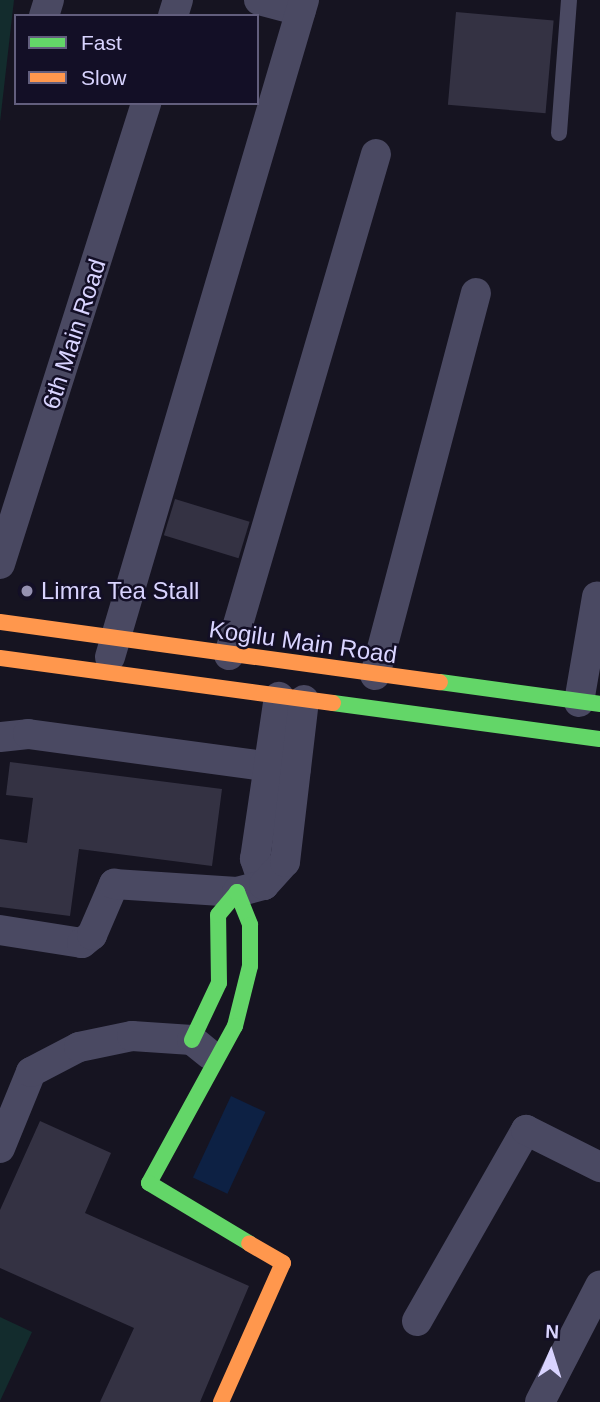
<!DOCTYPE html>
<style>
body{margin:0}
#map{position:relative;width:600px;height:1402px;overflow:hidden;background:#161421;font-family:Arial,sans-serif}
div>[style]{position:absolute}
.green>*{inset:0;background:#132c2d}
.water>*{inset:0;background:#0d2144;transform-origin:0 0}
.building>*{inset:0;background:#343243;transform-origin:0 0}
.lane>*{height:16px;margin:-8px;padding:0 8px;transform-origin:8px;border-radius:8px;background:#4a4962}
.street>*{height:30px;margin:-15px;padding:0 15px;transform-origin:15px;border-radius:15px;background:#4a4962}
.fast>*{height:16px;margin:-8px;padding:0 8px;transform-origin:8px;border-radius:8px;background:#63d668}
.slow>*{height:16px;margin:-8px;padding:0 8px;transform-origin:8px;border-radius:8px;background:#ff974d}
.dots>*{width:19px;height:19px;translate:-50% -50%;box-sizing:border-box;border:4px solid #130f26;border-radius:50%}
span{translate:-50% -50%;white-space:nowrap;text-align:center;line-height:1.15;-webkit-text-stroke:5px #130f26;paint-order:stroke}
.street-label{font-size:24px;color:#d9d4ff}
.poi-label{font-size:24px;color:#d9d4ff}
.left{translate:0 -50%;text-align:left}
.legend{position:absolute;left:14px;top:14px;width:245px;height:91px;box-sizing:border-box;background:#130f26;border:2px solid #625e7d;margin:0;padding:9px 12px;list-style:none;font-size:21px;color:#d9d4ff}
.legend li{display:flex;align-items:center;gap:14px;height:35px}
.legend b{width:35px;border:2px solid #625e7d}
.north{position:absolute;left:516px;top:1318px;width:70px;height:70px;-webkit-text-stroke:5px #130f26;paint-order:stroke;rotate:3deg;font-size:19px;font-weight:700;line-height:28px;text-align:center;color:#d9d4ff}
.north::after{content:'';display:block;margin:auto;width:24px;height:32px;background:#d9d4ff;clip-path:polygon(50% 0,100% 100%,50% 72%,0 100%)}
</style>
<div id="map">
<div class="green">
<div style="clip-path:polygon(0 0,14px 0,0 122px)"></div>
<div style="clip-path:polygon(0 1317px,32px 1332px,0 1401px)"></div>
</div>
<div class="water">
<div style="left:231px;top:1096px;width:38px;height:90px;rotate:25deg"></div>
</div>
<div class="building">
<div style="left:456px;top:12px;width:98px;height:93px;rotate:5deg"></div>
<div style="left:175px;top:499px;width:78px;height:38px;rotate:17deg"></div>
<div style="clip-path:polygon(10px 762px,222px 789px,212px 866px,79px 849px,70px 916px,0 907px,0 839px,27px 843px,33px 798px,6px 795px)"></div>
<div style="clip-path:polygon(40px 1121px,111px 1153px,85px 1213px,249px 1286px,200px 1402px,100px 1402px,134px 1328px,0 1268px,0 1210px)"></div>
</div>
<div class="lane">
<div style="left:559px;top:133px;width:133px;rotate:-85.7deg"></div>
</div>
<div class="street">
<div style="left:259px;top:0;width:43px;rotate:14.7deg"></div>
<div style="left:44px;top:16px;width:17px;rotate:-73deg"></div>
<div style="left:173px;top:16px;width:17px;rotate:-73deg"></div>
<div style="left:0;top:564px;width:484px;rotate:-72.4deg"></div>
<div style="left:229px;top:655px;width:522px;rotate:-73.65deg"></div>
<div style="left:110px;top:657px;width:685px;rotate:-73.55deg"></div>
<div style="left:375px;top:675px;width:395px;rotate:-75.2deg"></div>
<div style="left:579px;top:702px;width:107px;rotate:-80.3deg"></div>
<div style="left:0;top:737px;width:28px;rotate:-6deg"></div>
<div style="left:28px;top:734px;width:270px;rotate:7.7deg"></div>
<div style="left:264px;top:885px;width:28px;rotate:-109deg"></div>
<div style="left:255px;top:859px;width:164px;rotate:-81.6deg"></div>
<div style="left:0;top:930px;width:83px;rotate:9deg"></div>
<div style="left:82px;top:943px;width:13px;rotate:-39deg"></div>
<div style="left:92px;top:935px;width:56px;rotate:-66.7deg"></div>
<div style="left:114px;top:884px;width:123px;rotate:3.7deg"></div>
<div style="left:237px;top:892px;width:28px;rotate:-15deg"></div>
<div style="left:264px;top:885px;width:31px;rotate:-48deg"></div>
<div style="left:285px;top:862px;width:163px;rotate:-83.3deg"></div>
<div style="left:0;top:1148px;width:82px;rotate:-67.8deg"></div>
<div style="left:31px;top:1072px;width:54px;rotate:-27.5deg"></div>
<div style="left:79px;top:1047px;width:54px;rotate:-11.7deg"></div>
<div style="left:132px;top:1036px;width:60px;rotate:3.8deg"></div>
<div style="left:192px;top:1040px;width:22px;rotate:39deg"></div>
<div style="left:417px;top:1321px;width:220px;rotate:-60.3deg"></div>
<div style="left:526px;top:1130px;width:83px;rotate:26.6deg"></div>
<div style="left:540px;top:1402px;width:131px;rotate:-62.7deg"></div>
</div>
<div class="fast">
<div style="left:440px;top:682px;width:162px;rotate:7.8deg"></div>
<div style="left:333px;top:703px;width:269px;rotate:7.7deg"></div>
<div style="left:192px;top:1040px;width:63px;rotate:-64.7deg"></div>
<div style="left:219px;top:983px;width:68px;rotate:-90.8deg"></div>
<div style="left:218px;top:915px;width:30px;rotate:-50deg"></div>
<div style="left:237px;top:892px;width:35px;rotate:68deg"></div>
<div style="left:250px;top:925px;width:41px;rotate:90deg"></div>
<div style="left:250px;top:966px;width:62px;rotate:104deg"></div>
<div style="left:235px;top:1026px;width:179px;rotate:118.7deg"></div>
<div style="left:149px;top:1183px;width:117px;rotate:31deg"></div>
</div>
<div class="slow">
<div style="left:0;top:622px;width:444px;rotate:7.8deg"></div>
<div style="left:0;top:658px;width:336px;rotate:7.7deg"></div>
<div style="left:221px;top:1402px;width:152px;rotate:-66deg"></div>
<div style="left:283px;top:1263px;width:39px;rotate:-150deg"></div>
</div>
<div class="dots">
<div style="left:27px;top:591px;background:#9591b1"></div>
</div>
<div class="street-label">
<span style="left:74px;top:334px;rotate:-72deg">6th Main Road</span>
<span style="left:303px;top:642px;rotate:8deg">Kogilu Main Road</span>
</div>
<div class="poi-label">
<span class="left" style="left:41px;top:591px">Limra Tea Stall</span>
</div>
<ul class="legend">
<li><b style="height:9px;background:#63d668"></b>Fast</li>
<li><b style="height:9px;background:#ff974d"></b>Slow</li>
</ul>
<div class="north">N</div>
</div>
